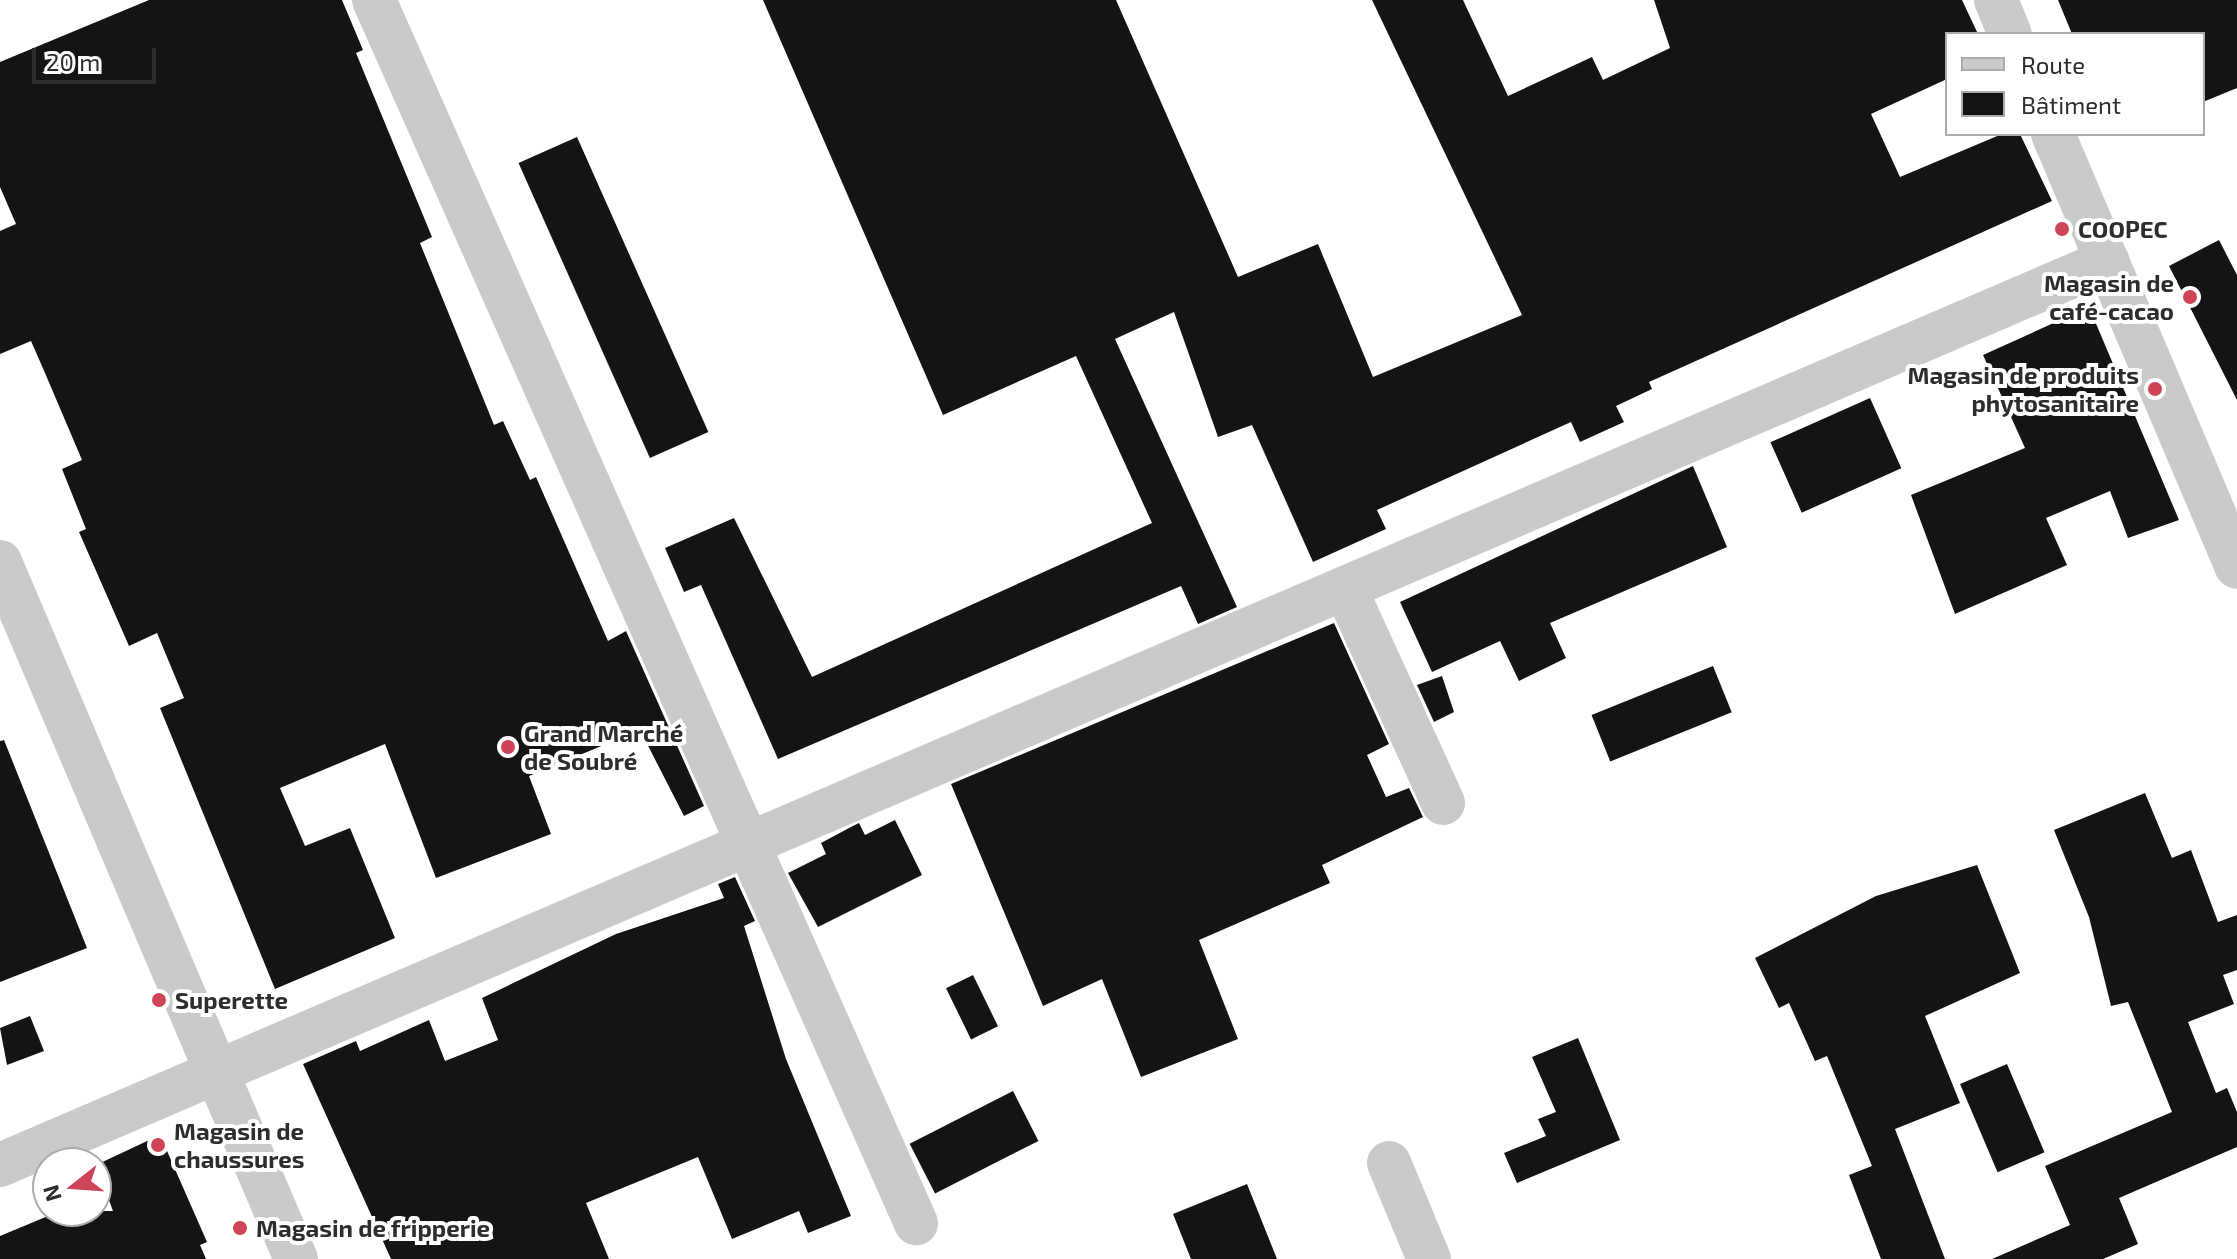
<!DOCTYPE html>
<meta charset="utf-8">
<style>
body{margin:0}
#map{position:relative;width:2237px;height:1259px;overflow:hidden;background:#fff;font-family:"Exo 2",sans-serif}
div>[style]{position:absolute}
.building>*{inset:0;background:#141414;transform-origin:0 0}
.minor>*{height:44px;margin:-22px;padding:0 22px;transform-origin:22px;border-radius:22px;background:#cacaca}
.dots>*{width:22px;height:22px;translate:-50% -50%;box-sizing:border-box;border:4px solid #fff;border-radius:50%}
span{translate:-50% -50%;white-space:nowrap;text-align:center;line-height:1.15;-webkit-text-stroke:8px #fff;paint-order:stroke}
.poi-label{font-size:24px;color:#2d2d2d;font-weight:700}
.left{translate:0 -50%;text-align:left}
.right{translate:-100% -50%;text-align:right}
.legend{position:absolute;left:1945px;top:32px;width:260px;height:104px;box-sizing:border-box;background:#fff;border:2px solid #ababab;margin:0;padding:10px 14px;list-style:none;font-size:24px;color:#2d2d2d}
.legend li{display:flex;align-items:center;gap:16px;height:40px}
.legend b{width:40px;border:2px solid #ababab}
.north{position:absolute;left:32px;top:1147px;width:80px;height:80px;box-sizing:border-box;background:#fff;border:2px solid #ababab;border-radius:50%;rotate:253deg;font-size:22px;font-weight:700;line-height:32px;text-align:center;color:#2d2d2d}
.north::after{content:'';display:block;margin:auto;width:28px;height:36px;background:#ce4558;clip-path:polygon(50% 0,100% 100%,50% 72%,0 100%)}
.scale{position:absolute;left:32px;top:48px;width:124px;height:36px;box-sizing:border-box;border:4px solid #2d2d2d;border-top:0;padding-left:10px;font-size:24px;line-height:28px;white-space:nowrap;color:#2d2d2d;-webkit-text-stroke:6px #fff;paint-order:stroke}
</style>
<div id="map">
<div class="building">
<div style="clip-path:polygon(149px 0,342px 0,363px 50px,356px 53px,432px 237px,420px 243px,494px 425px,503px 421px,530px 480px,536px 477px,608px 641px,626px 631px,704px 806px,684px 816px,640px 730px,529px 776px,551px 834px,436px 878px,385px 744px,280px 788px,305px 846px,350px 828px,395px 938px,275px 989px,160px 708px,184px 698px,157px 633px,129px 646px,79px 532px,86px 529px,62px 469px,82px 460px,45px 373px,31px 341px,0 354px,0 231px,16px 224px,0 187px,0 62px)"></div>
<div style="clip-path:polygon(763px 0,1116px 0,1238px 277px,1318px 244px,1373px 377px,1522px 315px,1372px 0,1463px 0,1508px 96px,1592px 57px,1603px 80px,1670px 48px,1654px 0,1962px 0,1978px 34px,1947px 34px,1947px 79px,1871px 114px,1900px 177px,2002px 134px,2020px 134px,2052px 201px,1649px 382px,1652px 389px,1616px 406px,1624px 422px,1580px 442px,1571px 422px,1377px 510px,1386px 529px,1313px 562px,1252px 425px,1218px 437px,1174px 312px,1115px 339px,1237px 607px,1198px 624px,1181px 586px,778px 759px,701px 585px,684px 592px,665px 548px,734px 518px,812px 677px,1152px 523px,1076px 356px,943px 415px)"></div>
<div style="clip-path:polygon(2058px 0,2237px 0,2237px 88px,2203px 102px,2203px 34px,2072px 34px)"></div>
<div style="left:577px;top:137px;width:323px;height:64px;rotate:66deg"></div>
<div style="clip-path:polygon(2219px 240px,2237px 275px,2237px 400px,2169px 266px)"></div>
<div style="clip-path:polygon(2089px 307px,2179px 520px,2128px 538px,2110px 491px,2046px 518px,2067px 565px,1955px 614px,1911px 495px,2025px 448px,1983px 355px)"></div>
<div style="left:1870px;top:398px;width:77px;height:109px;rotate:66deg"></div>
<div style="clip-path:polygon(1693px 466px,1727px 547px,1550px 623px,1566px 658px,1519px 681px,1500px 641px,1432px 672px,1400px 602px)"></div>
<div style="clip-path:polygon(1334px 623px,1389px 744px,1367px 755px,1386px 797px,1409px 788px,1423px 817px,1322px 865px,1330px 883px,1199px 940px,1238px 1039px,1141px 1077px,1102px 979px,1043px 1006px,951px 784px)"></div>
<div style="left:1713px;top:666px;width:50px;height:131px;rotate:68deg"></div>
<div style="clip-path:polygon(1442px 676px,1454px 712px,1434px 722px,1417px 685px)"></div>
<div style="clip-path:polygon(4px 740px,87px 948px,0 982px,0 741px)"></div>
<div style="clip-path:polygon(2145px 793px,2172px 858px,2191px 850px,2218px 922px,2237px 915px,2237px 970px,2223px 975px,2234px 1004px,2188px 1022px,2216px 1093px,2227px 1088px,2237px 1112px,2237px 1147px,2119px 1198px,2138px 1244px,2103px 1259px,1992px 1259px,2070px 1225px,2045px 1166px,2172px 1112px,2128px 1002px,2111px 1006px,2089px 917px,2054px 830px)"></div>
<div style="clip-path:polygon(895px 820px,922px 875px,818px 927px,788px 873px,826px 854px,821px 843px,851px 827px,859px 823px,865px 835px)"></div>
<div style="clip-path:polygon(1977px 865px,2020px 973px,1925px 1016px,1960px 1103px,1895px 1129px,1945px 1259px,1881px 1259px,1849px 1175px,1872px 1166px,1827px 1056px,1815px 1061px,1789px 1003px,1779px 1008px,1755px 958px,1876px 896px)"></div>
<div style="clip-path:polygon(735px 877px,755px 921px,744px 926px,786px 1059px,851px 1216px,808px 1233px,799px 1211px,732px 1239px,698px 1157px,586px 1203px,609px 1259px,391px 1259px,303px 1064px,356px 1041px,360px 1051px,429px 1020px,445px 1061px,498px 1040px,482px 998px,616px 934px,724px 898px,718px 884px)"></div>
<div style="left:973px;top:975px;width:57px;height:30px;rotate:64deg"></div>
<div style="clip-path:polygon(30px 1016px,44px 1051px,7px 1065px,0 1028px)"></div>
<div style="clip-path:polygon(1578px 1038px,1620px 1140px,1517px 1183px,1504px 1153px,1546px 1136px,1538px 1119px,1556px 1112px,1532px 1057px)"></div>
<div style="left:2007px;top:1064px;width:96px;height:51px;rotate:67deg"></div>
<div style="left:1013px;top:1091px;width:56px;height:116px;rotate:63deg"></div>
<div style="clip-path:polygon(160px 1135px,207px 1242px,200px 1245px,206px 1259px,0 1259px,0 1236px,60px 1211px,113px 1211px,96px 1165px)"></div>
<div style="clip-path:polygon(1247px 1184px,1277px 1259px,1191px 1259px,1173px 1214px)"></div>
</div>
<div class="minor">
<div style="left:374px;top:0;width:1338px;rotate:66.1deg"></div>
<div style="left:1996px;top:0;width:37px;rotate:68deg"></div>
<div style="left:2053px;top:134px;width:470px;rotate:67deg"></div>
<div style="left:0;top:562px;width:757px;rotate:66.99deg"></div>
<div style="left:1346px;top:590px;width:234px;rotate:65.5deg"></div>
<div style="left:1389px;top:1163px;width:104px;rotate:67.4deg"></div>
<div style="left:0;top:1165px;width:2293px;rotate:-23.22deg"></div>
</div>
<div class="dots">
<div style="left:2062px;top:229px;background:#ce4558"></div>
<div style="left:2190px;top:297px;background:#ce4558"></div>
<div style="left:2155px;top:389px;background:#ce4558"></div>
<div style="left:508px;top:747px;background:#ce4558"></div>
<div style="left:159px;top:1000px;background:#ce4558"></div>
<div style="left:158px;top:1145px;background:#ce4558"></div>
<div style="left:240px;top:1228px;background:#ce4558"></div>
</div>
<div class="poi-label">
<span class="left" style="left:2078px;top:229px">COOPEC</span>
<span class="right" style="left:2174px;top:297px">Magasin de<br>café-cacao</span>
<span class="right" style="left:2139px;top:389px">Magasin de produits<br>phytosanitaire</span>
<span class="left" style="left:524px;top:747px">Grand Marché<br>de Soubré</span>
<span class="left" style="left:175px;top:1000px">Superette</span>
<span class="left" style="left:174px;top:1145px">Magasin de<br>chaussures</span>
<span class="left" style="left:256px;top:1228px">Magasin de fripperie</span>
</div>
<ul class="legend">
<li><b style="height:10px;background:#cacaca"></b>Route</li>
<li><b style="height:22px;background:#141414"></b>Bâtiment</li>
</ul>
<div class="north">N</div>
<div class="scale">20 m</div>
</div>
